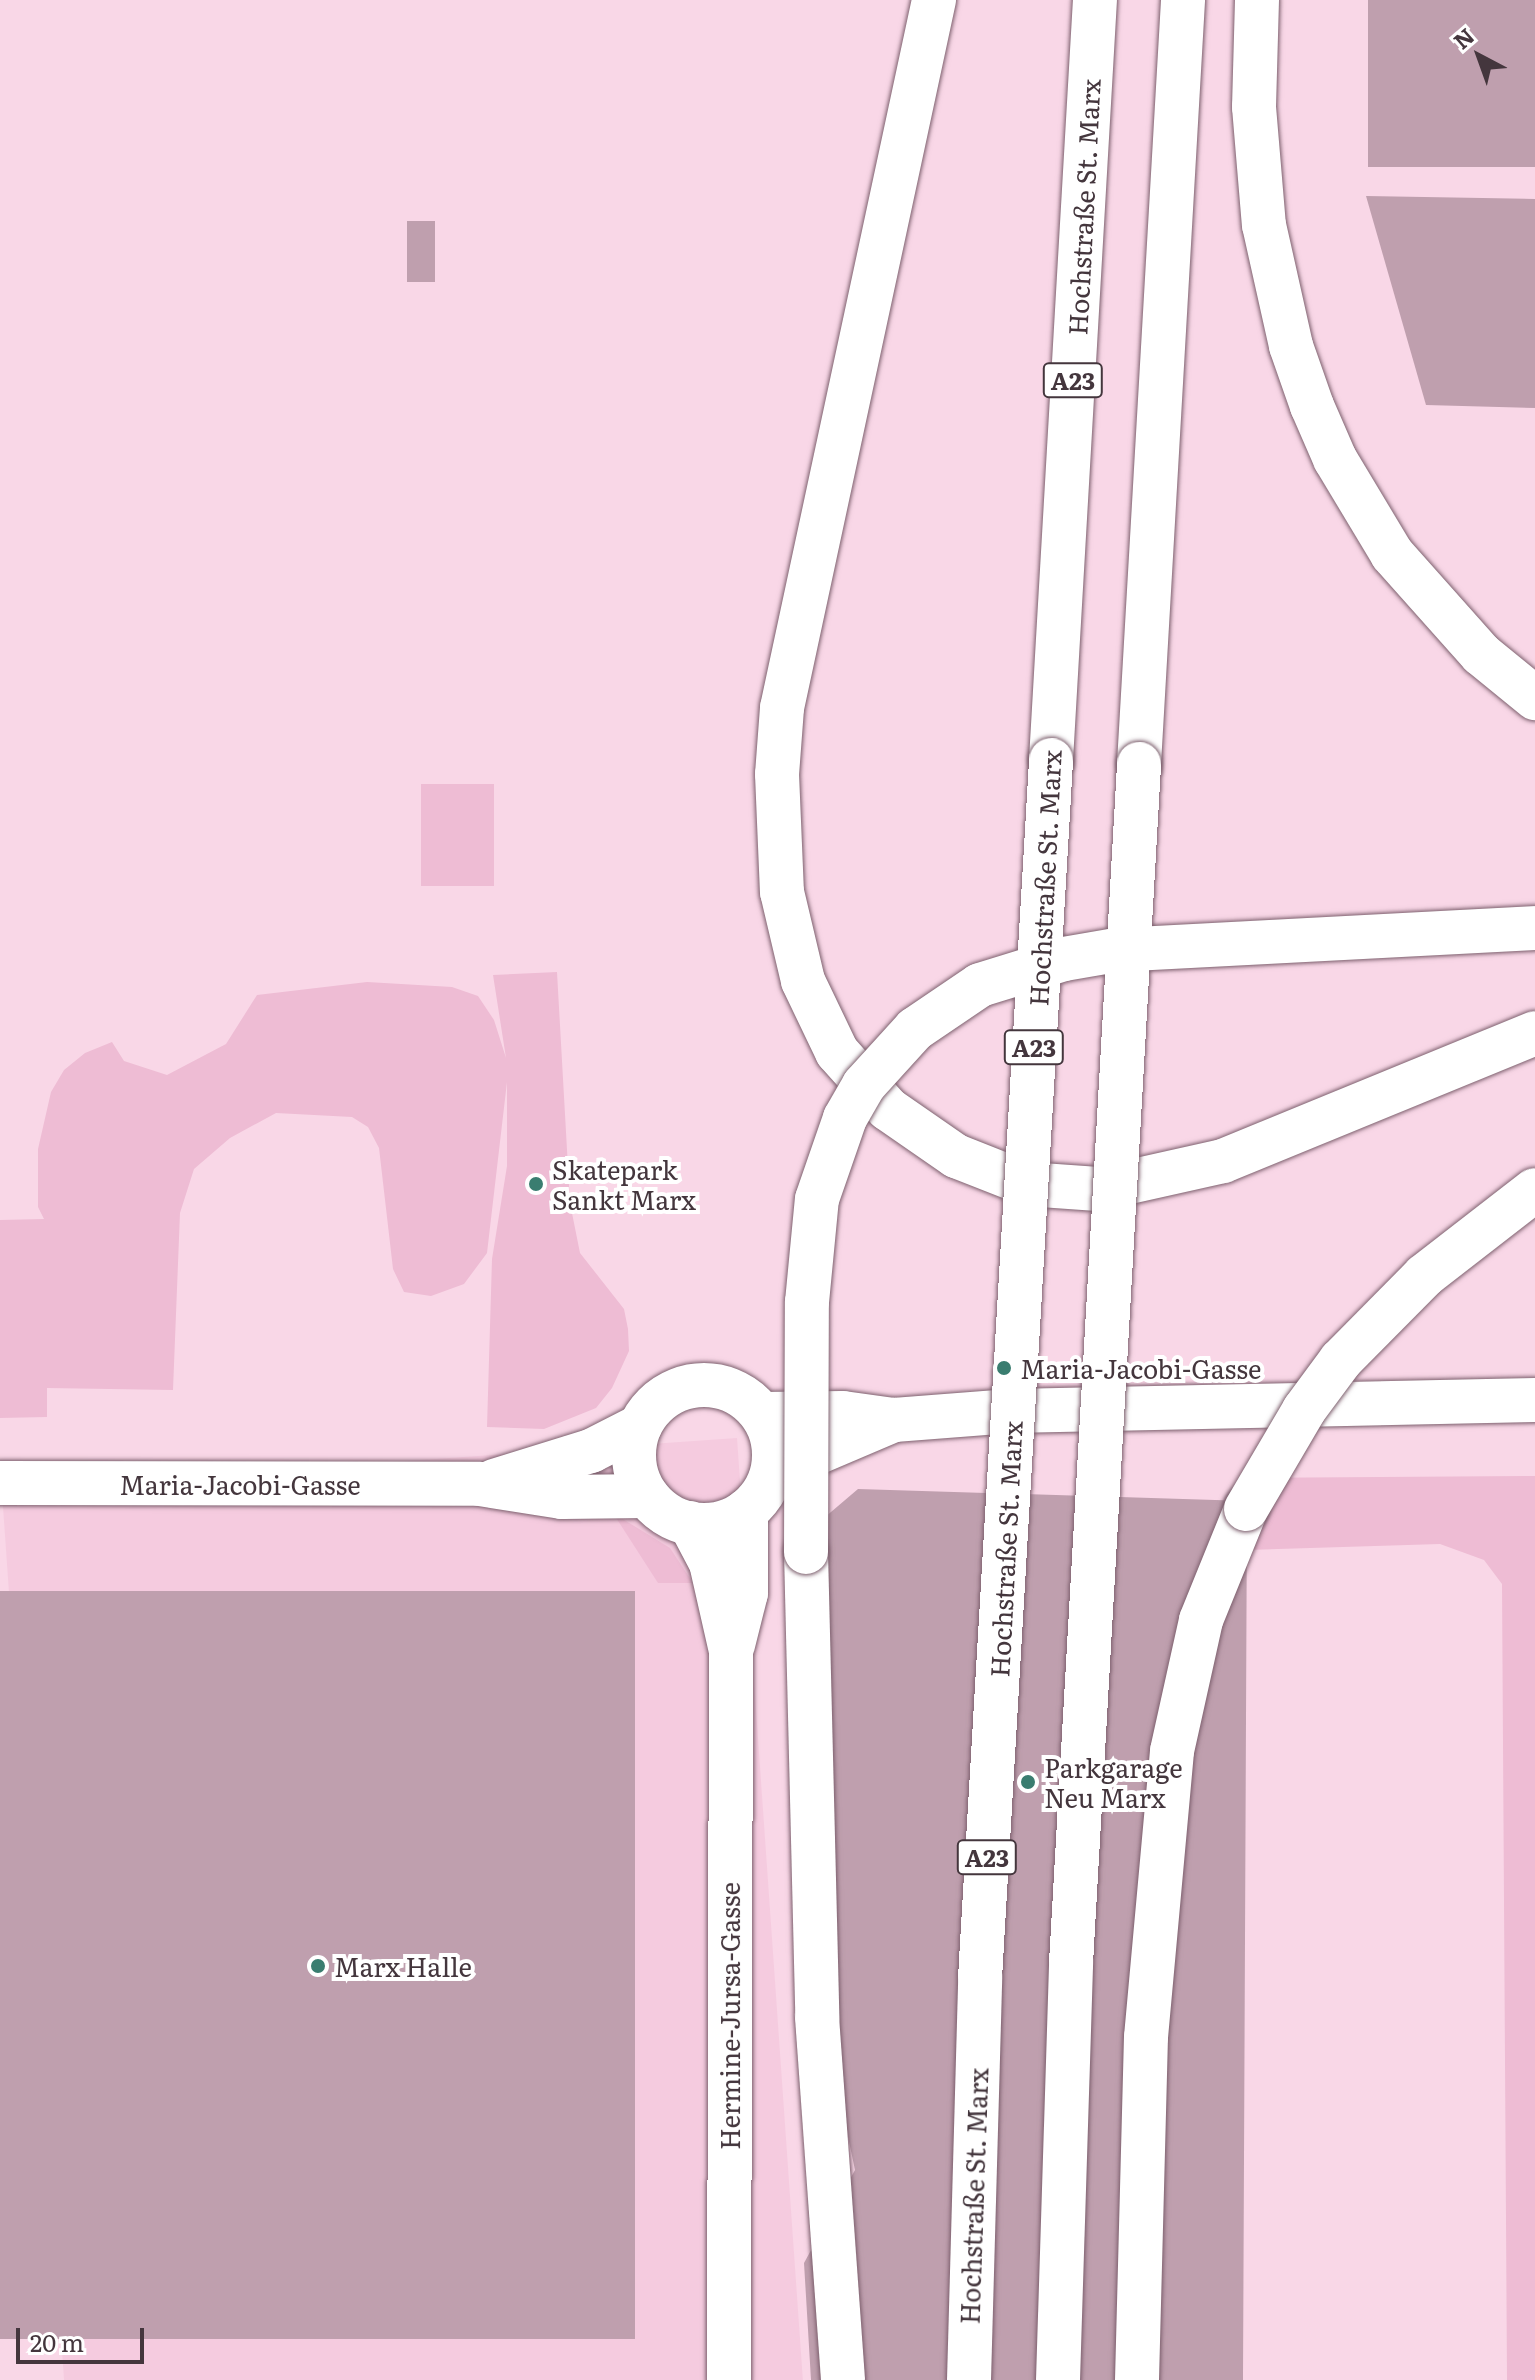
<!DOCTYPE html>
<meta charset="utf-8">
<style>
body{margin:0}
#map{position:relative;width:1535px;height:2380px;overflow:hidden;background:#f9d7e7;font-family:Literata,serif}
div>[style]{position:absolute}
.built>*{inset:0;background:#f5cbdf;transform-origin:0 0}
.green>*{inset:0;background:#eebcd4;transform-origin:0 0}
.building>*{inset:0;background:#bf9fae;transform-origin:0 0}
.roads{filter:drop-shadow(0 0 2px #7d606e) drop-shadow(0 0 2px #7d606e)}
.street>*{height:44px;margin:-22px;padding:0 22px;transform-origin:22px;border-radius:22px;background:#fff}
.street>.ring{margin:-22px;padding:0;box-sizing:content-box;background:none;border:44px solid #fff;border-radius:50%}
.highway>*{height:44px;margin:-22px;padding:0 22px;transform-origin:22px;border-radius:22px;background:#fff}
.bridges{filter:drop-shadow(0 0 2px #7d606e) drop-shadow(0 0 2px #7d606e)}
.highway-bridge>*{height:44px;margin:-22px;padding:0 22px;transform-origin:22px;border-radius:22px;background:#fff}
.dots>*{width:22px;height:22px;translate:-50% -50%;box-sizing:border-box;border:4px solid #fff;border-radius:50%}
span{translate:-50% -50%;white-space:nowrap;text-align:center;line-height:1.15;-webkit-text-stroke:8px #fff;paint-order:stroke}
.shield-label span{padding:2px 6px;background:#fff;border:2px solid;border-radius:6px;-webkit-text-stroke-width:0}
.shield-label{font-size:24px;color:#44363d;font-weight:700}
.street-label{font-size:26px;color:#44363d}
.poi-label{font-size:26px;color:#44363d}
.left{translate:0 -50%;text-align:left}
.north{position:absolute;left:1439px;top:16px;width:80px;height:80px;-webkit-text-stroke:6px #fff;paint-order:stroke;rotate:319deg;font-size:22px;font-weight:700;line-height:32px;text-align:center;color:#44363d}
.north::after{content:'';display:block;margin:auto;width:28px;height:36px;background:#44363d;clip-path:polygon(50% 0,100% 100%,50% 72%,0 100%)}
.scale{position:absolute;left:16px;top:2328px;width:128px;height:36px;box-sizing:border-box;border:4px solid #44363d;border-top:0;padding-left:10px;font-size:24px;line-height:28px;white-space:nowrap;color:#44363d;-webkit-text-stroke:6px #fff;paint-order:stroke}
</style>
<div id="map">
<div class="built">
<div style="left:737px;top:1438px;width:945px;height:737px;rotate:86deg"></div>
</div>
<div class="green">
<div style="left:421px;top:784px;width:73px;height:102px"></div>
<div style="clip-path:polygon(557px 972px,570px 1203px,580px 1253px,624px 1309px,628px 1329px,629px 1351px,612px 1388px,596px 1408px,544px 1429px,487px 1427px,492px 1259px,507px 1166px,507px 1082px,487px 1253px,464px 1284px,431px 1296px,404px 1292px,393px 1269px,379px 1148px,368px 1127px,352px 1117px,276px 1113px,230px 1138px,194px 1169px,180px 1213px,173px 1390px,47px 1388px,47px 1417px,0 1418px,0 1220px,44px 1219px,38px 1207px,38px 1149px,51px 1092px,64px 1070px,85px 1053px,112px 1042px,124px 1061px,167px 1075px,226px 1044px,257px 995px,367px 982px,452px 987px,478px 996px,494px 1020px,506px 1058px,493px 975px)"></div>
<div style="clip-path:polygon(1535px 1476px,1535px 2380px,1507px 2380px,1502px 1584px,1484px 1560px,1440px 1544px,1247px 1550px,1248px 1478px)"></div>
<div style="clip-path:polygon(613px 1513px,670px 1548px,693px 1583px,658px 1583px)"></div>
</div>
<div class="building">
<div style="left:1368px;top:0;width:167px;height:167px"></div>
<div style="clip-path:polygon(1366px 196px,1535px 199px,1535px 408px,1426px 405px)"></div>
<div style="left:407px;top:221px;width:28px;height:61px"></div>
<div style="clip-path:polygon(858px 1489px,1247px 1501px,1243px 2380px,811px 2380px,804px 2263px,855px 2170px,836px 2080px,804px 1535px)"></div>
<div style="left:635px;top:1591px;width:748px;height:635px;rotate:90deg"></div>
</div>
<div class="roads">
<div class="street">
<div class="ring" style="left:634px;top:1385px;width:96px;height:96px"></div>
<div style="left:762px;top:1414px;width:81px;rotate:-0.7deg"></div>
<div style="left:843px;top:1413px;width:51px;rotate:7.8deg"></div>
<div style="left:894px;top:1420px;width:117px;rotate:-4.4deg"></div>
<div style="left:1011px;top:1411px;width:524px;rotate:-1.2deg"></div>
<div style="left:777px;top:1475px;width:20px;rotate:-37deg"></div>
<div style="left:793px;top:1463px;width:110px;rotate:-23.1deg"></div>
<div style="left:494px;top:1481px;width:102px;rotate:-17.2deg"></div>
<div style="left:591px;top:1451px;width:55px;rotate:-27deg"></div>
<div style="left:0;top:1483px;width:480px;rotate:0.1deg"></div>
<div style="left:480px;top:1484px;width:83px;rotate:9deg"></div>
<div style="left:562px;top:1497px;width:85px;rotate:-0.7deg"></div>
<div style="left:690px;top:1523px;width:45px;rotate:62.3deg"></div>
<div style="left:711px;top:1563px;width:90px;rotate:77.2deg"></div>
<div style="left:731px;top:1651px;width:729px;rotate:90.16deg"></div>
<div style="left:733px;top:1645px;width:54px;rotate:-76deg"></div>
<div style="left:746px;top:1593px;width:82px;rotate:-90deg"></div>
</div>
<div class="highway">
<div style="left:934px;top:0;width:724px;rotate:102.12deg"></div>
<div style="left:782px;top:708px;width:66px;rotate:94.3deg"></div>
<div style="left:777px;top:774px;width:118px;rotate:87.6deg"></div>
<div style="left:782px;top:892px;width:91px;rotate:76.7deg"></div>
<div style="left:803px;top:981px;width:79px;rotate:64.4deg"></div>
<div style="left:837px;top:1052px;width:76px;rotate:48.2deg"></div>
<div style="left:888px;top:1109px;width:83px;rotate:34.7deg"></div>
<div style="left:956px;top:1156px;width:76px;rotate:21.5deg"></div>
<div style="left:1027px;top:1184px;width:71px;rotate:4deg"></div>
<div style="left:1098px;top:1189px;width:128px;rotate:-12.6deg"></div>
<div style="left:1223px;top:1161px;width:337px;rotate:-22.3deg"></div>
<div style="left:1257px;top:0;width:107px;rotate:91.6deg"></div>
<div style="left:1254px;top:107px;width:118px;rotate:85.2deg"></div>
<div style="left:1264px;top:225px;width:124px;rotate:77.4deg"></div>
<div style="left:1291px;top:346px;width:64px;rotate:70.7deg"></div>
<div style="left:1312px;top:406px;width:58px;rotate:66.5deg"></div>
<div style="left:1335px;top:459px;width:111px;rotate:59deg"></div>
<div style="left:1392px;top:554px;width:134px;rotate:48.3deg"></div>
<div style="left:1481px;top:654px;width:70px;rotate:39.2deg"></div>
<div style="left:1051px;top:760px;width:761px;rotate:-86.69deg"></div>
<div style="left:1139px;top:764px;width:765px;rotate:-86.7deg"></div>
<div style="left:806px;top:1552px;width:465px;rotate:88.6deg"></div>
<div style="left:817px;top:2017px;width:364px;rotate:85.9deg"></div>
<div style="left:1137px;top:2380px;width:343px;rotate:-88.5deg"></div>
<div style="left:1146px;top:2037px;width:287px;rotate:-84.8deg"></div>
<div style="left:1172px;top:1751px;width:134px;rotate:-77.5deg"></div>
<div style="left:1201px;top:1620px;width:120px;rotate:-67.9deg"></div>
</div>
</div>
<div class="bridges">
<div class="highway-bridge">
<div style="left:1246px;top:1509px;width:115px;rotate:-59.6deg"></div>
<div style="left:1304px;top:1410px;width:62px;rotate:-53.5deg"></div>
<div style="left:1341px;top:1360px;width:118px;rotate:-45.3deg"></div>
<div style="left:1424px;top:1276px;width:140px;rotate:-37.8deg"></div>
<div style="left:806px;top:1552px;width:250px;rotate:-89.8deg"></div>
<div style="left:807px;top:1302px;width:103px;rotate:-84.5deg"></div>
<div style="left:817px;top:1199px;width:86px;rotate:-70.9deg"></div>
<div style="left:845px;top:1118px;width:38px;rotate:-60deg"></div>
<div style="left:864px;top:1085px;width:76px;rotate:-47.7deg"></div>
<div style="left:915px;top:1029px;width:78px;rotate:-34.1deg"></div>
<div style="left:980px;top:985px;width:88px;rotate:-17.2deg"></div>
<div style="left:1064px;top:959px;width:53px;rotate:-9.8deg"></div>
<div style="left:1116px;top:950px;width:420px;rotate:-3deg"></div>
<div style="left:969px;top:2380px;width:402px;rotate:-88.4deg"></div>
<div style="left:980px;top:1978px;width:1220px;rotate:-86.66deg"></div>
<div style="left:1058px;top:2380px;width:417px;rotate:-88.2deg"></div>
<div style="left:1071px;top:1963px;width:1201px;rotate:-86.75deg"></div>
</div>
</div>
<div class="dots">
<div style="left:536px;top:1184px;background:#3a7d70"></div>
<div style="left:1004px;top:1368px;background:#3a7d70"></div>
<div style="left:1028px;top:1782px;background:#3a7d70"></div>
<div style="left:318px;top:1966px;background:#3a7d70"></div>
</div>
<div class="shield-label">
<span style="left:1073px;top:380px">A23</span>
<span style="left:1034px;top:1047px">A23</span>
<span style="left:987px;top:1857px">A23</span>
</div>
<div class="street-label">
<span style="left:1083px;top:207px;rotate:-87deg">Hochstraße St. Marx</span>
<span style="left:1044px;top:878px;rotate:-87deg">Hochstraße St. Marx</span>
<span style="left:240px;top:1484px">Maria-Jacobi-Gasse</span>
<span style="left:1005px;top:1549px;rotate:-87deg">Hochstraße St. Marx</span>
<span style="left:729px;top:2016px;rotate:-90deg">Hermine-Jursa-Gasse</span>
<span style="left:973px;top:2196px;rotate:-88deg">Hochstraße St. Marx</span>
</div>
<div class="poi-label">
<span class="left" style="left:552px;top:1184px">Skatepark<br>Sankt Marx</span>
<span class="left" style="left:1020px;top:1368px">Maria-Jacobi-Gasse</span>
<span class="left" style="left:1044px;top:1782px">Parkgarage<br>Neu Marx</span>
<span class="left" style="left:334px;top:1966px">Marx Halle</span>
</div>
<div class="north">N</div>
<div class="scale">20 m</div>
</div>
